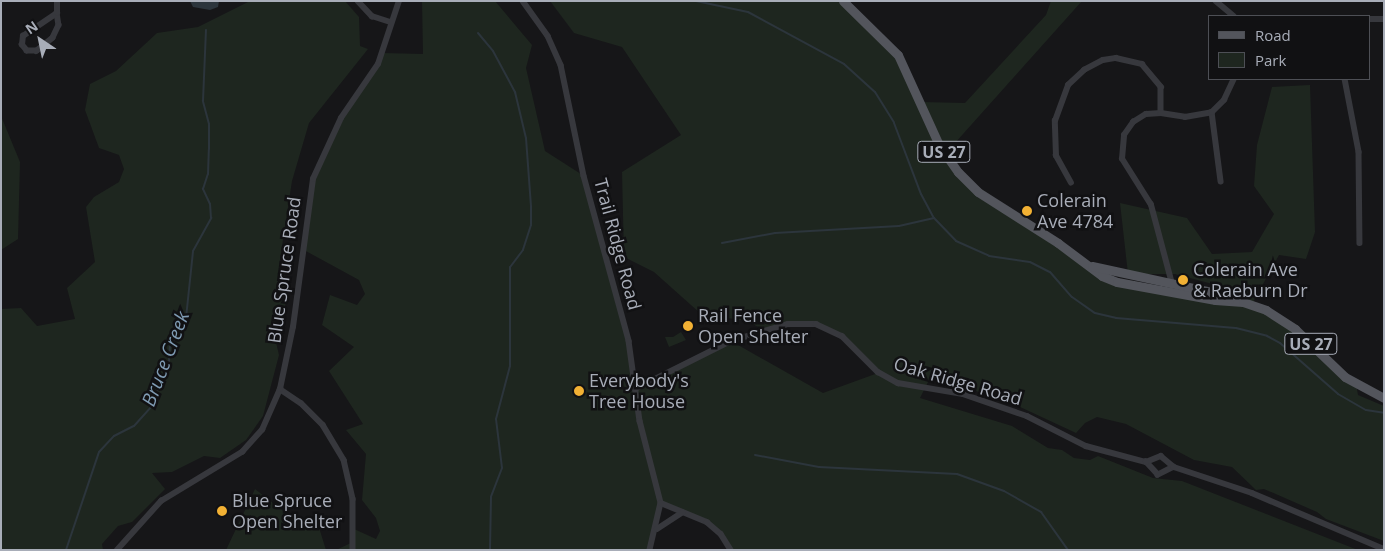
<!DOCTYPE html>
<style>
body{margin:0}
#map{position:relative;width:1385px;height:551px;overflow:hidden;background:#161618;font-family:"Open Sans",sans-serif}
div>[style]{position:absolute}
.green>*{inset:0;background:#1e261f}
.water>*{inset:0;background:#2c353c}
.stream>*{height:2px;margin:-1px;padding:0 1px;transform-origin:1px;border-radius:1px;background:#2c353c}
.street>*{height:5.5px;margin:-2.75px;padding:0 2.75px;transform-origin:2.75px;border-radius:2.75px;background:#37383d}
.primary>*{height:9px;margin:-4.5px;padding:0 4.5px;transform-origin:4.5px;border-radius:4.5px;background:#53555c}
.dots>*{width:14px;height:14px;translate:-50% -50%;box-sizing:border-box;border:2px solid #111113;border-radius:50%}
span{translate:-50% -50%;white-space:nowrap;text-align:center;line-height:1.15;-webkit-text-stroke:5px #111113;paint-order:stroke}
.shield-label span{padding:1px 4px;background:#111113;border:1px solid;border-radius:4px;-webkit-text-stroke-width:0}
.shield-label{font-size:16px;color:#a8adb8;font-weight:700}
.poi-label{font-size:18px;color:#a8adb8}
.left{translate:0 -50%;text-align:left}
.street-label{font-size:18px;color:#a8adb8}
.water-label{font-size:19px;color:#7f9bb3;font-style:italic}
.frame{position:absolute;inset:0;border:2px solid #a8adb8;pointer-events:none}
.legend{position:absolute;left:1208px;top:15px;width:162px;height:65px;box-sizing:border-box;background:#111113;border:1px solid #4d4f55;margin:0;padding:6px 9px;list-style:none;font-size:15px;color:#a8adb8}
.legend li{display:flex;align-items:center;gap:10px;height:25px}
.legend b{width:25px;border:1px solid #4d4f55}
.north{position:absolute;left:15px;top:15px;width:50px;height:50px;-webkit-text-stroke:4px #111113;paint-order:stroke;rotate:326deg;font-size:14px;font-weight:700;line-height:20px;text-align:center;color:#a8adb8}
.north::after{content:'';display:block;margin:auto;width:18px;height:22px;background:#a8adb8;clip-path:polygon(50% 0,100% 100%,50% 72%,0 100%)}
</style>
<div id="map">
<div class="green">
<div style="clip-path:polygon(250px 1px,345px 1px,359px 17px,360px 46px,368px 49px,309px 123px,292px 181px,279px 266px,291px 286px,275px 338px,279px 355px,263px 416px,246px 440px,220px 458px,204px 456px,172px 472px,152px 473px,165px 489px,132px 522px,118px 526px,102px 544px,103px 550px,1px 550px,1px 309px,21px 308px,37px 326px,75px 319px,67px 288px,95px 262px,86px 207px,94px 197px,119px 182px,124px 169px,119px 155px,99px 148px,85px 110px,90px 84px,116px 71px,157px 33px,198px 27px)"></div>
<div style="clip-path:polygon(422px 1px,495px 1px,532px 45px,526px 68px,545px 151px,584px 176px,625px 323px,635px 388px,731px 341px,823px 393px,878px 373px,848px 341px,807px 323px,764px 330px,747px 321px,701px 314px,654px 272px,624px 257px,622px 172px,681px 135px,622px 47px,574px 33px,550px 1px,843px 1px,898px 55px,921px 102px,965px 103px,1046px 15px,1051px 1px,1082px 1px,955px 143px,940px 145px,958px 172px,1102px 276px,1250px 302px,1220px 286px,1175px 274px,1128px 274px,1120px 203px,1187px 218px,1212px 254px,1252px 252px,1274px 214px,1254px 186px,1257px 145px,1272px 87px,1310px 85px,1315px 232px,1306px 259px,1279px 255px,1252px 304px,1266px 310px,1356px 384px,1358px 395px,1384px 406px,1384px 541px,1326px 519px,1317px 512px,1264px 489px,1256px 490px,1232px 467px,1194px 460px,1126px 424px,1097px 417px,1085px 423px,1076px 433px,1018px 406px,997px 386px,980px 393px,964px 384px,930px 378px,920px 398px,1012px 426px,1048px 448px,1062px 450px,1074px 458px,1090px 460px,1098px 456px,1153px 478px,1182px 481px,1358px 550px,731px 550px,716px 528px,661px 503px,650px 550px,336px 550px,353px 542px,354px 529px,376px 539px,380px 531px,376px 518px,362px 500px,366px 454px,346px 430px,363px 424px,329px 371px,354px 347px,322px 325px,330px 295px,357px 305px,365px 294px,359px 280px,304px 250px,310px 190px,331px 137px,382px 53px,423px 54px)"></div>
<div style="clip-path:polygon(1px 116px,20px 162px,18px 239px,1px 250px)"></div>
<div style="clip-path:polygon(681px 332px,686px 340px,669px 347px,665px 337px,673px 337px)"></div>
<div style="clip-path:polygon(255px 489px,291px 517px,317px 521px,326px 550px,226px 550px)"></div>
</div>
<div class="water">
<div style="clip-path:polygon(190px 1px,219px 1px,218px 7px,210px 10px,193px 7px)"></div>
</div>
<div class="stream">
<div style="left:696px;top:1px;width:53px;rotate:11.9deg"></div>
<div style="left:748px;top:12px;width:109px;rotate:28.4deg"></div>
<div style="left:844px;top:64px;width:42px;rotate:42.1deg"></div>
<div style="left:875px;top:92px;width:36px;rotate:58deg"></div>
<div style="left:894px;top:123px;width:76px;rotate:69.2deg"></div>
<div style="left:921px;top:194px;width:27px;rotate:62deg"></div>
<div style="left:934px;top:218px;width:32px;rotate:46deg"></div>
<div style="left:956px;top:241px;width:36px;rotate:24deg"></div>
<div style="left:989px;top:256px;width:41px;rotate:8.3deg"></div>
<div style="left:1030px;top:262px;width:22px;rotate:27deg"></div>
<div style="left:1050px;top:272px;width:33px;rotate:49deg"></div>
<div style="left:1072px;top:297px;width:28px;rotate:35deg"></div>
<div style="left:1095px;top:313px;width:22px;rotate:13deg"></div>
<div style="left:1116px;top:318px;width:120px;rotate:4.8deg"></div>
<div style="left:1236px;top:328px;width:32px;rotate:14deg"></div>
<div style="left:1267px;top:336px;width:15px;rotate:28deg"></div>
<div style="left:1280px;top:343px;width:77px;rotate:41.3deg"></div>
<div style="left:1338px;top:394px;width:32px;rotate:30deg"></div>
<div style="left:1366px;top:410px;width:18px;rotate:9deg"></div>
<div style="left:478px;top:33px;width:23px;rotate:50deg"></div>
<div style="left:493px;top:51px;width:47px;rotate:61.8deg"></div>
<div style="left:515px;top:92px;width:47px;rotate:76.6deg"></div>
<div style="left:526px;top:138px;width:68px;rotate:85.8deg"></div>
<div style="left:531px;top:206px;width:19px;rotate:90deg"></div>
<div style="left:531px;top:225px;width:26px;rotate:108deg"></div>
<div style="left:523px;top:250px;width:21px;rotate:127deg"></div>
<div style="left:510px;top:267px;width:99px;rotate:90deg"></div>
<div style="left:510px;top:366px;width:55px;rotate:104.8deg"></div>
<div style="left:496px;top:419px;width:49px;rotate:83deg"></div>
<div style="left:502px;top:468px;width:31px;rotate:111deg"></div>
<div style="left:491px;top:497px;width:53px;rotate:91.1deg"></div>
<div style="left:722px;top:243px;width:54px;rotate:-10.7deg"></div>
<div style="left:775px;top:233px;width:124px;rotate:-3.2deg"></div>
<div style="left:899px;top:226px;width:36px;rotate:-13deg"></div>
<div style="left:755px;top:455px;width:65px;rotate:10.6deg"></div>
<div style="left:819px;top:467px;width:138px;rotate:2.9deg"></div>
<div style="left:957px;top:474px;width:50px;rotate:19.9deg"></div>
<div style="left:1004px;top:491px;width:43px;rotate:29.6deg"></div>
<div style="left:1041px;top:512px;width:47px;rotate:54.6deg"></div>
<div style="left:66px;top:550px;width:103px;rotate:-71.4deg"></div>
<div style="left:99px;top:452px;width:22px;rotate:-47deg"></div>
<div style="left:114px;top:436px;width:22px;rotate:-27deg"></div>
<div style="left:134px;top:426px;width:25px;rotate:-48deg"></div>
<div style="left:151px;top:407px;width:48px;rotate:-68.2deg"></div>
<div style="left:169px;top:362px;width:17px;rotate:-87deg"></div>
<div style="left:170px;top:345px;width:15px;rotate:-48deg"></div>
<div style="left:180px;top:334px;width:17px;rotate:-69deg"></div>
<div style="left:186px;top:318px;width:67px;rotate:-84deg"></div>
<div style="left:193px;top:251px;width:38px;rotate:-61deg"></div>
<div style="left:211px;top:218px;width:14px;rotate:-94deg"></div>
<div style="left:210px;top:204px;width:17px;rotate:-115deg"></div>
<div style="left:203px;top:189px;width:16px;rotate:-72deg"></div>
<div style="left:208px;top:174px;width:25px;rotate:-88deg"></div>
<div style="left:209px;top:149px;width:25px;rotate:-90deg"></div>
<div style="left:209px;top:124px;width:24px;rotate:-105deg"></div>
<div style="left:203px;top:101px;width:71px;rotate:-87.6deg"></div>
</div>
<div class="street">
<div style="left:358px;top:1px;width:21px;rotate:47deg"></div>
<div style="left:372px;top:16px;width:19px;rotate:18deg"></div>
<div style="left:523px;top:1px;width:43px;rotate:54.5deg"></div>
<div style="left:548px;top:36px;width:32px;rotate:66deg"></div>
<div style="left:561px;top:65px;width:113px;rotate:78.3deg"></div>
<div style="left:584px;top:176px;width:171px;rotate:74.7deg"></div>
<div style="left:629px;top:341px;width:81px;rotate:82.2deg"></div>
<div style="left:640px;top:421px;width:85px;rotate:75.6deg"></div>
<div style="left:661px;top:503px;width:48px;rotate:103.2deg"></div>
<div style="left:1216px;top:1px;width:23px;rotate:40deg"></div>
<div style="left:57px;top:13px;width:12px;rotate:81deg"></div>
<div style="left:59px;top:25px;width:14px;rotate:115deg"></div>
<div style="left:53px;top:38px;width:21px;rotate:141deg"></div>
<div style="left:37px;top:51px;width:10px;rotate:180deg"></div>
<div style="left:27px;top:51px;width:8px;rotate:-130deg"></div>
<div style="left:22px;top:45px;width:9px;rotate:-84deg"></div>
<div style="left:23px;top:36px;width:41px;rotate:-34.1deg"></div>
<div style="left:57px;top:13px;width:12px;rotate:-90deg"></div>
<div style="left:1369px;top:19px;width:15px"></div>
<div style="left:1345px;top:79px;width:74px;rotate:79.1deg"></div>
<div style="left:1359px;top:152px;width:91px;rotate:89.4deg"></div>
<div style="left:1212px;top:112px;width:70px;rotate:82.6deg"></div>
<div style="left:1071px;top:183px;width:31px;rotate:-119deg"></div>
<div style="left:1056px;top:156px;width:35px;rotate:-92deg"></div>
<div style="left:1055px;top:121px;width:38px;rotate:-70deg"></div>
<div style="left:1068px;top:85px;width:22px;rotate:-43deg"></div>
<div style="left:1084px;top:70px;width:21px;rotate:-28deg"></div>
<div style="left:1103px;top:60px;width:13px;rotate:-9deg"></div>
<div style="left:1116px;top:58px;width:27px;rotate:13deg"></div>
<div style="left:1142px;top:64px;width:30px;rotate:50deg"></div>
<div style="left:1161px;top:87px;width:26px;rotate:90deg"></div>
<div style="left:1172px;top:284px;width:82px;rotate:-104.9deg"></div>
<div style="left:1151px;top:205px;width:54px;rotate:-122.2deg"></div>
<div style="left:1122px;top:159px;width:24px;rotate:-85deg"></div>
<div style="left:1124px;top:135px;width:16px;rotate:-55deg"></div>
<div style="left:1133px;top:122px;width:15px;rotate:-32deg"></div>
<div style="left:1146px;top:114px;width:15px;rotate:-4deg"></div>
<div style="left:1161px;top:113px;width:24px;rotate:9deg"></div>
<div style="left:1185px;top:117px;width:27px;rotate:-10deg"></div>
<div style="left:1212px;top:112px;width:17px;rotate:-45deg"></div>
<div style="left:1224px;top:100px;width:23px;rotate:-65deg"></div>
<div style="left:280px;top:389px;width:25px;rotate:34deg"></div>
<div style="left:301px;top:403px;width:31px;rotate:45deg"></div>
<div style="left:323px;top:425px;width:41px;rotate:59deg"></div>
<div style="left:344px;top:460px;width:40px;rotate:77deg"></div>
<div style="left:353px;top:499px;width:51px;rotate:90deg"></div>
<div style="left:635px;top:389px;width:107px;rotate:-26.6deg"></div>
<div style="left:731px;top:341px;width:59px;rotate:-16.6deg"></div>
<div style="left:788px;top:324px;width:28px"></div>
<div style="left:816px;top:324px;width:29px;rotate:25deg"></div>
<div style="left:842px;top:336px;width:51px;rotate:45deg"></div>
<div style="left:878px;top:372px;width:23px;rotate:29deg"></div>
<div style="left:898px;top:383px;width:66px;rotate:9.6deg"></div>
<div style="left:963px;top:394px;width:68px;rotate:19deg"></div>
<div style="left:1027px;top:416px;width:66px;rotate:27deg"></div>
<div style="left:1086px;top:446px;width:62px;rotate:14.9deg"></div>
<div style="left:1174px;top:467px;width:18px;rotate:153deg"></div>
<div style="left:1158px;top:475px;width:18px;rotate:-133deg"></div>
<div style="left:1146px;top:462px;width:16px;rotate:-22deg"></div>
<div style="left:1161px;top:456px;width:17px;rotate:40deg"></div>
<div style="left:1174px;top:467px;width:82px;rotate:18.4deg"></div>
<div style="left:1252px;top:493px;width:143px;rotate:23deg"></div>
<div style="left:661px;top:503px;width:50px;rotate:22.4deg"></div>
<div style="left:707px;top:522px;width:18px;rotate:41deg"></div>
<div style="left:721px;top:534px;width:19px;rotate:58deg"></div>
<div style="left:657px;top:529px;width:30px;rotate:-33deg"></div>
<div style="left:117px;top:550px;width:66px;rotate:-48.1deg"></div>
<div style="left:161px;top:501px;width:95px;rotate:-31.2deg"></div>
<div style="left:242px;top:452px;width:30px;rotate:-48deg"></div>
<div style="left:262px;top:430px;width:45px;rotate:-66.3deg"></div>
<div style="left:280px;top:389px;width:63px;rotate:-78.2deg"></div>
<div style="left:293px;top:327px;width:149px;rotate:-82.3deg"></div>
<div style="left:313px;top:179px;width:67px;rotate:-65.3deg"></div>
<div style="left:341px;top:118px;width:65px;rotate:-55.6deg"></div>
<div style="left:378px;top:64px;width:66px;rotate:-71.6deg"></div>
</div>
<div class="primary">
<div style="left:843px;top:1px;width:77px;rotate:44.5deg"></div>
<div style="left:898px;top:55px;width:99px;rotate:65.5deg"></div>
<div style="left:939px;top:145px;width:33px;rotate:55deg"></div>
<div style="left:958px;top:172px;width:28px;rotate:45deg"></div>
<div style="left:978px;top:192px;width:95px;rotate:32.5deg"></div>
<div style="left:1058px;top:243px;width:55px;rotate:36.9deg"></div>
<div style="left:1102px;top:276px;width:16px;rotate:22deg"></div>
<div style="left:1117px;top:282px;width:100px;rotate:10.4deg"></div>
<div style="left:1215px;top:300px;width:28px;rotate:4deg"></div>
<div style="left:1243px;top:302px;width:24px;rotate:19deg"></div>
<div style="left:1266px;top:310px;width:35px;rotate:33deg"></div>
<div style="left:1295px;top:329px;width:69px;rotate:43.8deg"></div>
<div style="left:1345px;top:377px;width:44px;rotate:28.3deg"></div>
<div style="left:1092px;top:266px;width:128px;rotate:12.2deg"></div>
<div style="left:1217px;top:293px;width:14px;rotate:25deg"></div>
</div>
<div class="dots">
<div style="left:1027px;top:211px;background:#f2b134"></div>
<div style="left:1183px;top:280px;background:#f2b134"></div>
<div style="left:688px;top:326px;background:#f2b134"></div>
<div style="left:579px;top:391px;background:#f2b134"></div>
<div style="left:222px;top:511px;background:#f2b134"></div>
</div>
<div class="shield-label">
<span style="left:944px;top:152px">US 27</span>
<span style="left:1311px;top:344px">US 27</span>
</div>
<div class="poi-label">
<span class="left" style="left:1037px;top:211px">Colerain<br>Ave 4784</span>
<span class="left" style="left:1193px;top:280px">Colerain Ave<br>&amp; Raeburn Dr</span>
<span class="left" style="left:698px;top:326px">Rail Fence<br>Open Shelter</span>
<span class="left" style="left:589px;top:391px">Everybody's<br>Tree House</span>
<span class="left" style="left:232px;top:511px">Blue Spruce<br>Open Shelter</span>
</div>
<div class="street-label">
<span style="left:618px;top:244px;rotate:75deg">Trail Ridge Road</span>
<span style="left:284px;top:270px;rotate:-82deg">Blue Spruce Road</span>
<span style="left:958px;top:381px;rotate:16deg">Oak Ridge Road</span>
</div>
<div class="water-label">
<span style="left:166px;top:359px;rotate:-69deg">Bruce Creek</span>
</div>
<div class="frame"></div>
<ul class="legend">
<li><b style="height:6px;background:#53555c"></b>Road</li>
<li><b style="height:14px;background:#1e261f"></b>Park</li>
</ul>
<div class="north">N</div>
</div>
